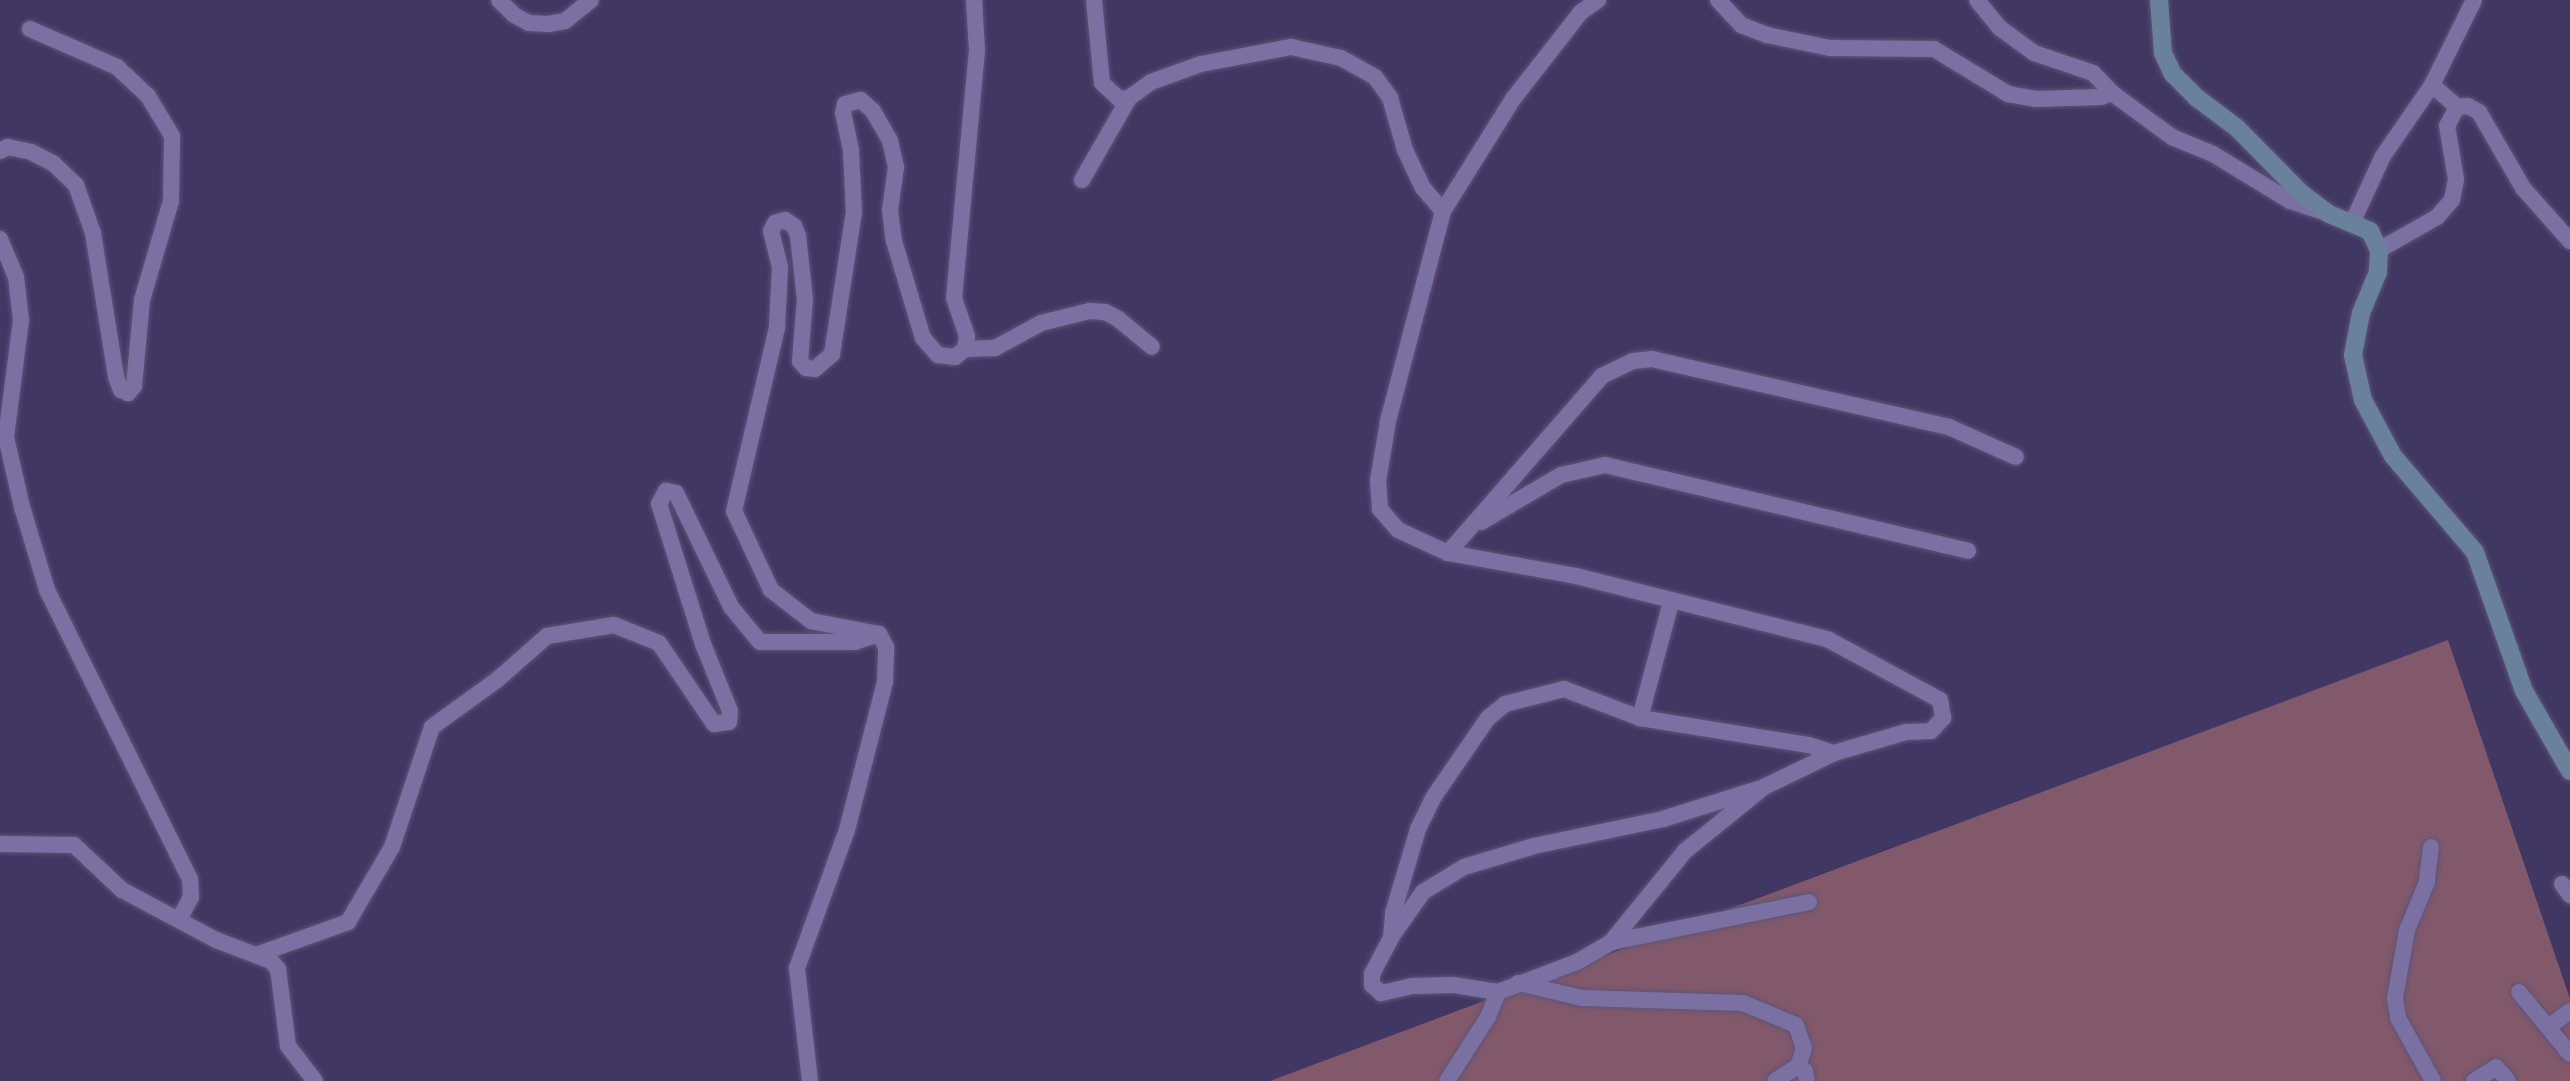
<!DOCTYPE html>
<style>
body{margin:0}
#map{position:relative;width:2570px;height:1081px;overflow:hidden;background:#413763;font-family:"Public Sans",sans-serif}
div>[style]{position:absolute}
.green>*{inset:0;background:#82596a}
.roads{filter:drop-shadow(0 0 2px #5d5479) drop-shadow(0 0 2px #5d5479)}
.street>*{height:16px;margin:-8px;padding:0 8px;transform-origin:8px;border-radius:8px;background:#7a71a2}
.secondary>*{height:18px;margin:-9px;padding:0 9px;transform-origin:9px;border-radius:9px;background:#69819b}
span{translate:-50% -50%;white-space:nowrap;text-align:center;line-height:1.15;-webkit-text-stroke:4.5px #262337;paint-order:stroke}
</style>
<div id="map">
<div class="green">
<div style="clip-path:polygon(2448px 640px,2570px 999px,2570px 1081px,1270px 1081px)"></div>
</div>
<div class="roads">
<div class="street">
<div style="left:499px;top:0;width:21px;rotate:45deg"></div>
<div style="left:514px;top:15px;width:17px;rotate:28deg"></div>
<div style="left:529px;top:23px;width:19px;rotate:3deg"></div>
<div style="left:548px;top:24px;width:17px;rotate:-10deg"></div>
<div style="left:565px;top:21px;width:33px;rotate:-39deg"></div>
<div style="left:1094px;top:0;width:83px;rotate:84.5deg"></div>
<div style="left:1102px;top:83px;width:23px;rotate:43deg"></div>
<div style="left:1119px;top:99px;width:10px;rotate:-6deg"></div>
<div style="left:1129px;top:98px;width:27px;rotate:-36deg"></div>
<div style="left:1151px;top:82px;width:53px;rotate:-19.8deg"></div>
<div style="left:1201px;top:64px;width:92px;rotate:-10.7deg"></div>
<div style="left:1291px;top:47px;width:51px;rotate:12.4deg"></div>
<div style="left:1341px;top:58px;width:39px;rotate:29deg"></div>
<div style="left:1375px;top:77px;width:26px;rotate:54deg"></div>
<div style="left:1390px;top:98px;width:54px;rotate:73.9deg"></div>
<div style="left:1405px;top:150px;width:42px;rotate:64.7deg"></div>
<div style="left:1423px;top:188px;width:30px;rotate:49deg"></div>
<div style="left:1718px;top:0;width:34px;rotate:47deg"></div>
<div style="left:1741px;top:25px;width:28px;rotate:21deg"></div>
<div style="left:1767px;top:35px;width:64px;rotate:11.7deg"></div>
<div style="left:1830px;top:48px;width:104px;rotate:0.6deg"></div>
<div style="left:1934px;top:49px;width:87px;rotate:31.3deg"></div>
<div style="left:2008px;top:94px;width:28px;rotate:10deg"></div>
<div style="left:2036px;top:99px;width:65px;rotate:-1.8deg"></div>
<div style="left:2101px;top:97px;width:12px;rotate:-20deg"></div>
<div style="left:2112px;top:93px;width:74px;rotate:36.3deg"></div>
<div style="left:2172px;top:137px;width:44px;rotate:22.5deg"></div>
<div style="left:2213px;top:154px;width:90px;rotate:31.4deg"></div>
<div style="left:2290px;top:201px;width:35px;rotate:18deg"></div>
<div style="left:1977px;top:0;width:36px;rotate:51deg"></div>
<div style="left:2000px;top:28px;width:42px;rotate:36.3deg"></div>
<div style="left:2034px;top:53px;width:62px;rotate:18.7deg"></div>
<div style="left:2093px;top:73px;width:28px;rotate:46deg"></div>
<div style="left:2432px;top:85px;width:33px;rotate:41deg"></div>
<div style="left:0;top:151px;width:9px;rotate:-27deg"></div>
<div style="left:8px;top:147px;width:24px;rotate:12deg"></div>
<div style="left:31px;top:152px;width:25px;rotate:27deg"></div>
<div style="left:53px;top:163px;width:32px;rotate:44deg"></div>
<div style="left:76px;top:185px;width:51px;rotate:70.5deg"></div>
<div style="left:93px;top:233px;width:146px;rotate:80.9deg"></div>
<div style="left:116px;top:377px;width:14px;rotate:69deg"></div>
<div style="left:121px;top:390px;width:8px;rotate:23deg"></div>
<div style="left:128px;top:393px;width:9px;rotate:-49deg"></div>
<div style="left:134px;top:386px;width:86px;rotate:-84.7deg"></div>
<div style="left:142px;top:300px;width:103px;rotate:-73.7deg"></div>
<div style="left:171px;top:201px;width:65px;rotate:-89.1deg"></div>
<div style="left:172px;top:136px;width:47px;rotate:-121deg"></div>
<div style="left:148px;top:96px;width:42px;rotate:-136.9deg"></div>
<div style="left:117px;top:67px;width:95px;rotate:-156.4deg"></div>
<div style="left:1082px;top:180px;width:95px;rotate:-60.2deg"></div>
<div style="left:2352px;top:223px;width:74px;rotate:-65.2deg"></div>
<div style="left:2383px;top:156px;width:86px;rotate:-55.4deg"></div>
<div style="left:2432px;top:85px;width:95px;rotate:-63.7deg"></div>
<div style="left:0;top:239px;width:41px;rotate:67.2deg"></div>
<div style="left:16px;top:277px;width:43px;rotate:83.4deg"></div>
<div style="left:21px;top:320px;width:118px;rotate:97.3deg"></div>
<div style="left:6px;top:437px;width:72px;rotate:77.1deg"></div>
<div style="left:22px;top:507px;width:87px;rotate:73.2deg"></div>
<div style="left:47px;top:590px;width:322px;rotate:63.7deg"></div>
<div style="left:190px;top:879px;width:18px;rotate:87deg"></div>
<div style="left:191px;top:897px;width:26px;rotate:118deg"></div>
<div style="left:2379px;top:250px;width:67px;rotate:-29.6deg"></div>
<div style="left:2437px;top:217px;width:23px;rotate:-49deg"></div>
<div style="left:2452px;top:200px;width:21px;rotate:-79deg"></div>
<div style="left:2456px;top:179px;width:54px;rotate:-99.6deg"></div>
<div style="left:2447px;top:126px;width:21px;rotate:-62deg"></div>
<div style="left:2457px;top:107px;width:11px;rotate:-5deg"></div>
<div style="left:2468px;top:106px;width:13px;rotate:29deg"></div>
<div style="left:2479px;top:112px;width:88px;rotate:59.9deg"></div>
<div style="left:2523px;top:188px;width:71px;rotate:48.4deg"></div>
<div style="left:965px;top:349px;width:30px;rotate:-2deg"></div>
<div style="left:995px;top:348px;width:52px;rotate:-28.5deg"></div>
<div style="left:1041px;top:323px;width:50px;rotate:-13.8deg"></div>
<div style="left:1090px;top:311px;width:15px;rotate:4deg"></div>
<div style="left:1105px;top:312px;width:13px;rotate:27deg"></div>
<div style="left:1117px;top:318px;width:45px;rotate:39.6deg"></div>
<div style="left:1481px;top:522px;width:93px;rotate:-30.4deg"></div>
<div style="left:1561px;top:475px;width:45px;rotate:-12.8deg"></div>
<div style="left:1605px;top:465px;width:373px;rotate:13.3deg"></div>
<div style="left:1448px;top:553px;width:235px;rotate:-49deg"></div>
<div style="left:1602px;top:376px;width:34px;rotate:-26deg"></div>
<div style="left:1633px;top:361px;width:19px;rotate:-6deg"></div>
<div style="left:1652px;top:359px;width:305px;rotate:12.9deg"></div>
<div style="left:1949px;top:427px;width:73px;rotate:24.1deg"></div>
<div style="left:1640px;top:718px;width:120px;rotate:-75deg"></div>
<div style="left:0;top:844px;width:74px;rotate:0.8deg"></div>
<div style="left:74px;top:845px;width:66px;rotate:43.2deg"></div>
<div style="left:122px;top:890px;width:106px;rotate:28deg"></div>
<div style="left:216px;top:940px;width:59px;rotate:20.9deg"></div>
<div style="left:271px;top:961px;width:11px;rotate:49deg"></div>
<div style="left:278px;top:969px;width:78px;rotate:82.6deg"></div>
<div style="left:288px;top:1046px;width:44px;rotate:52.4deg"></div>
<div style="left:2431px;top:847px;width:35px;rotate:97deg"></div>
<div style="left:2427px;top:882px;width:52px;rotate:112.6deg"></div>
<div style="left:2407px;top:930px;width:69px;rotate:100deg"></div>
<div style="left:2395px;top:998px;width:20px;rotate:81deg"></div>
<div style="left:2398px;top:1018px;width:72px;rotate:60.9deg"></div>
<div style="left:2562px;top:884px;width:14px;rotate:54deg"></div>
<div style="left:1392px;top:936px;width:54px;rotate:-54.8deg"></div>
<div style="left:1423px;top:892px;width:48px;rotate:-31.4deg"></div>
<div style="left:1464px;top:867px;width:73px;rotate:-16.7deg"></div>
<div style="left:1534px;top:846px;width:132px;rotate:-11.8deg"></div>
<div style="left:1663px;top:819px;width:100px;rotate:-17.5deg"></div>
<div style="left:1611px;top:942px;width:202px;rotate:-11.4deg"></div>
<div style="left:256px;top:955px;width:98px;rotate:-19.7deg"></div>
<div style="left:348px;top:922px;width:87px;rotate:-59.6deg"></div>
<div style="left:392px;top:847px;width:126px;rotate:-71.6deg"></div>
<div style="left:432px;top:727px;width:80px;rotate:-35.9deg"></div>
<div style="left:497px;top:680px;width:67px;rotate:-41.3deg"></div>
<div style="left:547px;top:636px;width:68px;rotate:-9.3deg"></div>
<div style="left:614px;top:625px;width:48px;rotate:21.8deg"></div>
<div style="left:659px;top:643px;width:98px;rotate:55.8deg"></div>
<div style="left:714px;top:724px;width:15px;rotate:-8deg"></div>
<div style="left:729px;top:722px;width:11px;rotate:-85deg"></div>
<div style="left:730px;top:711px;width:72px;rotate:-111.9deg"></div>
<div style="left:703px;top:644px;width:147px;rotate:-107.4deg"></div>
<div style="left:659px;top:504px;width:15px;rotate:-62deg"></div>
<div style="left:666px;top:491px;width:10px;rotate:11deg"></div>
<div style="left:676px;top:493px;width:127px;rotate:64.2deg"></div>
<div style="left:731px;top:607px;width:45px;rotate:50.4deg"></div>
<div style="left:760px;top:642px;width:95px"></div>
<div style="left:855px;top:642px;width:24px;rotate:-19deg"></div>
<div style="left:1518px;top:983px;width:66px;rotate:13.2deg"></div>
<div style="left:1582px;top:998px;width:161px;rotate:1.8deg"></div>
<div style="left:1743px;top:1003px;width:57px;rotate:22.5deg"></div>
<div style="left:1796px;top:1025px;width:24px;rotate:71deg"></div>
<div style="left:1804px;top:1048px;width:19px;rotate:108deg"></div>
<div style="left:1798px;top:1066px;width:27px;rotate:147deg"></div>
<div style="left:1498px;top:992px;width:85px;rotate:-20.8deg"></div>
<div style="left:1577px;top:962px;width:39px;rotate:-30deg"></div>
<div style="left:1611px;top:942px;width:117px;rotate:-50.9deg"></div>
<div style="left:1685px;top:851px;width:102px;rotate:-39deg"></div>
<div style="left:1764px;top:787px;width:78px;rotate:-25.9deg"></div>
<div style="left:1834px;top:753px;width:75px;rotate:-16.3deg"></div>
<div style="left:1906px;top:732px;width:25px;rotate:-2deg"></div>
<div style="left:1931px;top:731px;width:18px;rotate:-47deg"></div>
<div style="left:1943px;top:718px;width:18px;rotate:-99deg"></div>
<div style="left:1940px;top:700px;width:128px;rotate:-151.6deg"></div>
<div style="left:1827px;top:639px;width:259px;rotate:-165.9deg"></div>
<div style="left:1576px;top:576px;width:130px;rotate:-169.8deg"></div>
<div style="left:1448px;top:553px;width:55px;rotate:-155.3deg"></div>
<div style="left:1398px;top:530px;width:28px;rotate:-131deg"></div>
<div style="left:1380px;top:509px;width:28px;rotate:-94deg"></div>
<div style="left:1378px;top:481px;width:61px;rotate:-80.5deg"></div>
<div style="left:1388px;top:421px;width:217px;rotate:-75.3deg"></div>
<div style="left:1443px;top:211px;width:132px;rotate:-58deg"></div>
<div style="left:1513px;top:99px;width:110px;rotate:-52deg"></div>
<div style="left:1581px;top:12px;width:21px;rotate:-35deg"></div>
<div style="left:2519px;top:992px;width:80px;rotate:50.6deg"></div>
<div style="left:2550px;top:1026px;width:25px;rotate:-37deg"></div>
<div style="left:1798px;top:1066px;width:9px;rotate:36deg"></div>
<div style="left:1805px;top:1071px;width:10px;rotate:79deg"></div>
<div style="left:810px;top:1081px;width:114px;rotate:-96.6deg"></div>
<div style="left:797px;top:968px;width:147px;rotate:-70.1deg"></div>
<div style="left:847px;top:830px;width:153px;rotate:-75.6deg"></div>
<div style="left:885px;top:682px;width:35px;rotate:-88deg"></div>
<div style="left:886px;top:647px;width:15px;rotate:-118deg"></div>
<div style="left:879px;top:634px;width:69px;rotate:-169.2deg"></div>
<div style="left:811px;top:621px;width:51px;rotate:-142.2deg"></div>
<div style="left:771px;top:590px;width:87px;rotate:-115.1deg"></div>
<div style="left:734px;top:511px;width:189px;rotate:-76.8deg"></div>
<div style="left:777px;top:327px;width:60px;rotate:-87.1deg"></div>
<div style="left:780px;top:267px;width:37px;rotate:-104deg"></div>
<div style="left:771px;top:231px;width:9px;rotate:-63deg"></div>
<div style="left:775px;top:223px;width:10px;rotate:-17deg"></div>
<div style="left:785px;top:220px;width:11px;rotate:34deg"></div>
<div style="left:794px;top:226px;width:11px;rotate:68deg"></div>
<div style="left:798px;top:236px;width:63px;rotate:83.7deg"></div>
<div style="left:805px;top:299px;width:62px;rotate:94.6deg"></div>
<div style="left:800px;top:361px;width:9px;rotate:49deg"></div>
<div style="left:806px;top:368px;width:9px;rotate:6deg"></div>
<div style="left:815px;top:369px;width:23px;rotate:-41deg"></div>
<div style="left:832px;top:354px;width:144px;rotate:-81.2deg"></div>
<div style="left:854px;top:212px;width:62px;rotate:-92.8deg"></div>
<div style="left:851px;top:150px;width:38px;rotate:-102deg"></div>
<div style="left:843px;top:113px;width:9px;rotate:-77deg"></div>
<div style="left:845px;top:104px;width:16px;rotate:-14deg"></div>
<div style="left:861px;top:100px;width:16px;rotate:43deg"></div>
<div style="left:873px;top:111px;width:34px;rotate:60deg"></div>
<div style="left:890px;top:141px;width:27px;rotate:77deg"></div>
<div style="left:896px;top:167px;width:43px;rotate:97.9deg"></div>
<div style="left:890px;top:210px;width:31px;rotate:83deg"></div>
<div style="left:894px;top:241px;width:101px;rotate:73.4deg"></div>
<div style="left:923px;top:338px;width:23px;rotate:49deg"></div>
<div style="left:938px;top:355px;width:17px;rotate:7deg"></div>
<div style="left:955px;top:357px;width:13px;rotate:-39deg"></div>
<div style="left:965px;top:349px;width:13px;rotate:-81deg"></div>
<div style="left:967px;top:336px;width:40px;rotate:-108.9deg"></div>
<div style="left:954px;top:298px;width:249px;rotate:-84.7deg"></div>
<div style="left:977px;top:50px;width:50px;rotate:-93.4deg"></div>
<div style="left:1447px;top:1081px;width:76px;rotate:-57.4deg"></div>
<div style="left:1488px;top:1017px;width:27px;rotate:-68deg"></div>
<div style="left:1498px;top:992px;width:46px;rotate:-171.2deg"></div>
<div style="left:1453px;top:985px;width:41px;rotate:178.6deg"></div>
<div style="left:1412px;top:986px;width:32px;rotate:167deg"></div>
<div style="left:1381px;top:993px;width:12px;rotate:-138deg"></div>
<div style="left:1372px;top:985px;width:11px;rotate:-90deg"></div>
<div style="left:1372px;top:974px;width:41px;rotate:-62.2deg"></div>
<div style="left:1391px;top:938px;width:25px;rotate:-85deg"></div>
<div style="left:1393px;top:913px;width:88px;rotate:-73.4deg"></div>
<div style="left:1418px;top:829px;width:34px;rotate:-64deg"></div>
<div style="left:1433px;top:798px;width:97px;rotate:-55.5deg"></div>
<div style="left:1488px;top:718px;width:22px;rotate:-39deg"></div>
<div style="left:1505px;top:704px;width:61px;rotate:-14.3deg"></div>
<div style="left:1564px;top:689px;width:81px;rotate:20.9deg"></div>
<div style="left:1640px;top:718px;width:171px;rotate:9.1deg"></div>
<div style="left:1809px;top:745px;width:26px;rotate:18deg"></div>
<div style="left:2474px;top:1081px;width:26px;rotate:-32deg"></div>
<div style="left:2496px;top:1067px;width:18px;rotate:49deg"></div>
</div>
<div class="secondary">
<div style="left:2159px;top:0;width:53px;rotate:85.7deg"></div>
<div style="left:2163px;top:53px;width:23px;rotate:65deg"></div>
<div style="left:2173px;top:74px;width:34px;rotate:45deg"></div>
<div style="left:2197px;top:98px;width:50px;rotate:36.9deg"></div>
<div style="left:2237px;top:128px;width:91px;rotate:45.4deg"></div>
<div style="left:2301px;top:193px;width:35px;rotate:37deg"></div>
<div style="left:2329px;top:214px;width:44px;rotate:22.5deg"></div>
<div style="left:2370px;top:231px;width:21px;rotate:65deg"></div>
<div style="left:2379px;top:250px;width:22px;rotate:93deg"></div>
<div style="left:2378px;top:272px;width:44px;rotate:112.5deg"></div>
<div style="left:2361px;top:313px;width:43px;rotate:100.8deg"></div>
<div style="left:2353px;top:355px;width:46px;rotate:77.5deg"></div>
<div style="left:2363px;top:400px;width:64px;rotate:61.8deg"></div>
<div style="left:2393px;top:456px;width:126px;rotate:49.5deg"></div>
<div style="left:2475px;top:552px;width:147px;rotate:70.6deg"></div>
<div style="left:2524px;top:691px;width:92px;rotate:60.1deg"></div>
</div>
</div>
</div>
